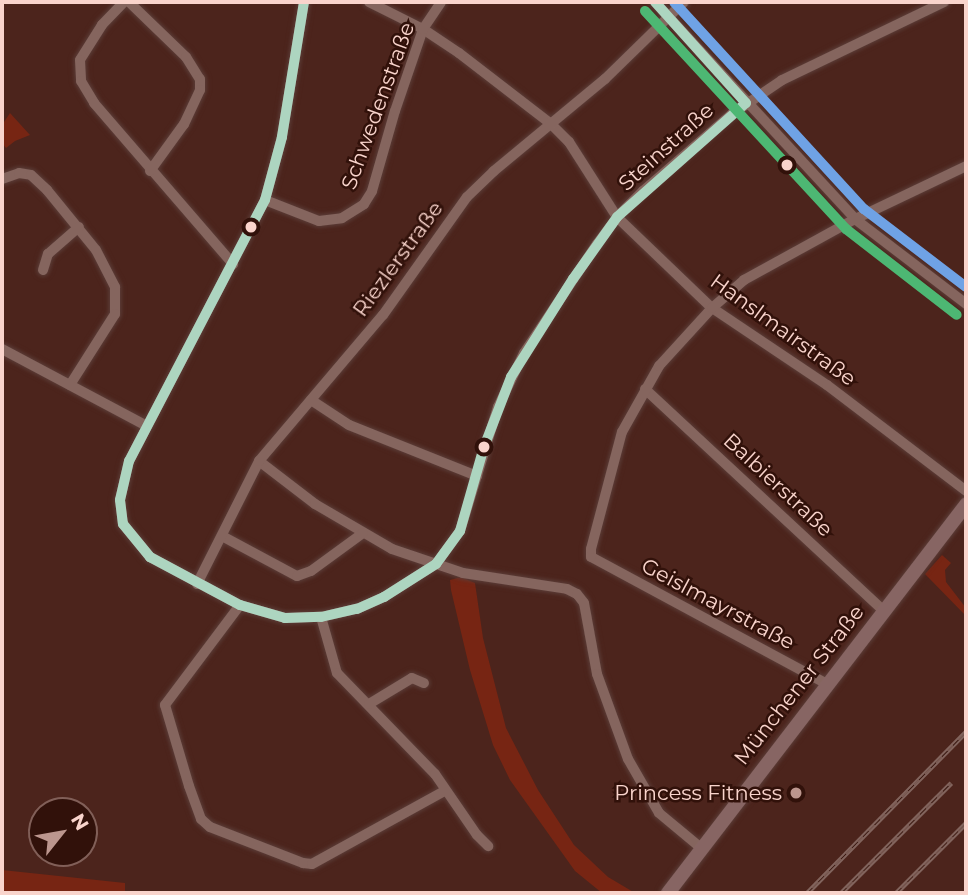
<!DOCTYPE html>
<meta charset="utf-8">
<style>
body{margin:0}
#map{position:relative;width:968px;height:895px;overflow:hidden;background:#4c241c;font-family:Montserrat,sans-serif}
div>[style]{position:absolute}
.green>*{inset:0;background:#772513}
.roads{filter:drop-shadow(0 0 2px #5b3d38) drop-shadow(0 0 2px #5b3d38)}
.minor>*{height:10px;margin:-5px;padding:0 5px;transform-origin:5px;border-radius:5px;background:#85655e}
.major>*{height:14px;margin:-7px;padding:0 7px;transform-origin:7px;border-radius:7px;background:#876563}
.rail>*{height:5px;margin-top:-2.5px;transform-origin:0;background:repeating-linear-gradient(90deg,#31110a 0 8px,#82645d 0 16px);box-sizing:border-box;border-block:2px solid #82645d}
.bus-1>*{height:10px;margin:-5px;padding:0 5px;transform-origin:5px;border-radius:5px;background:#add5c0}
.bus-2>*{height:10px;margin:-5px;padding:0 5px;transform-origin:5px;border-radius:5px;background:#4db773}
.bus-3>*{height:10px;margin:-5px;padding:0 5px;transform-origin:5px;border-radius:5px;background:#6fa2e5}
.dots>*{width:19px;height:19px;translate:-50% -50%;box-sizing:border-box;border:4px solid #31110a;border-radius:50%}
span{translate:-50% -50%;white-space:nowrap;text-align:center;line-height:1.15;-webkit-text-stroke:5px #31110a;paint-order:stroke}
.street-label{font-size:21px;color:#f9d4cc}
.poi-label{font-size:21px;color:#f9d4cc}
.right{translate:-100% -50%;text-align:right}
.frame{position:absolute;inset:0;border:4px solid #f9d4cc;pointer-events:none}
.north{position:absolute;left:28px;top:797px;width:70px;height:70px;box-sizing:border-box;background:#31110a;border:2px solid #815f58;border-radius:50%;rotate:59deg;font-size:19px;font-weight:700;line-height:28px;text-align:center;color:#f9d4cc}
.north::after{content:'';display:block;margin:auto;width:24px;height:32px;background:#bc968e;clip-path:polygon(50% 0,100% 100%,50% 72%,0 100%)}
</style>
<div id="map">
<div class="green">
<div style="clip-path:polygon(10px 113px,30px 135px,15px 141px,6px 148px,2px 143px,2px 125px)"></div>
<div style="clip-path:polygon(942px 555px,951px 563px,945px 570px,946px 582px,966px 608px,966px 616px,925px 574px)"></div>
<div style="clip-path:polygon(461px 577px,475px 583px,483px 638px,506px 728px,538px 790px,574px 845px,608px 877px,635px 893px,602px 893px,575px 871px,510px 780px,493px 745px,470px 670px,451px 590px,450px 580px)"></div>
<div style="clip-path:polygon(2px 870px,125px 883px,125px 893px,2px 893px)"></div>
</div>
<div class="roads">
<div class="minor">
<div style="left:124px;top:2px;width:32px;rotate:134deg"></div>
<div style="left:102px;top:25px;width:41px;rotate:122.2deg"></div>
<div style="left:80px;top:60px;width:21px;rotate:87deg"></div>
<div style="left:81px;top:81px;width:26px;rotate:59deg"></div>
<div style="left:94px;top:103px;width:213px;rotate:49.2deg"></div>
<div style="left:129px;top:2px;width:79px;rotate:44deg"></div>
<div style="left:186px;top:57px;width:26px;rotate:58deg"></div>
<div style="left:200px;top:79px;width:11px;rotate:90deg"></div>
<div style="left:200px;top:90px;width:38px;rotate:115deg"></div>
<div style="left:184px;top:124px;width:58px;rotate:125.9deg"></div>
<div style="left:304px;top:2px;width:137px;rotate:99.3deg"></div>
<div style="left:282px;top:137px;width:65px;rotate:105.1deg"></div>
<div style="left:265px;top:200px;width:294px;rotate:117.5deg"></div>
<div style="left:129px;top:461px;width:40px;rotate:103deg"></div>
<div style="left:120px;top:500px;width:24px;rotate:83deg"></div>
<div style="left:123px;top:524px;width:43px;rotate:50.7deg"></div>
<div style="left:150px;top:557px;width:102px;rotate:28.1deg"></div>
<div style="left:240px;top:605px;width:47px;rotate:16.1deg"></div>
<div style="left:285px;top:618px;width:36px;rotate:-2deg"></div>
<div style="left:321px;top:617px;width:37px;rotate:-13deg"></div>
<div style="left:357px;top:609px;width:30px;rotate:-24deg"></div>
<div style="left:384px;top:597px;width:62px;rotate:-32.4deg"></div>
<div style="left:436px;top:564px;width:41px;rotate:-54deg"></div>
<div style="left:460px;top:531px;width:130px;rotate:-73deg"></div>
<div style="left:498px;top:407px;width:60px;rotate:-64.3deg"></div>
<div style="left:524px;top:353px;width:131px;rotate:-56.2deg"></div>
<div style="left:597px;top:244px;width:34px;rotate:-53deg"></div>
<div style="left:617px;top:217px;width:37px;rotate:-45deg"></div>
<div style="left:643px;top:191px;width:118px;rotate:-40.9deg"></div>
<div style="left:732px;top:114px;width:60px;rotate:-34.2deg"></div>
<div style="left:782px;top:80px;width:180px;rotate:-25.7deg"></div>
<div style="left:369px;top:2px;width:60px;rotate:26.6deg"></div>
<div style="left:423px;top:29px;width:43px;rotate:33.7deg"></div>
<div style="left:459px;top:53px;width:115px;rotate:37.6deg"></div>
<div style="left:550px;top:123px;width:27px;rotate:45deg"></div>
<div style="left:569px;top:142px;width:89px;rotate:57.4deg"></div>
<div style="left:617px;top:217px;width:132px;rotate:43.8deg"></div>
<div style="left:712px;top:308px;width:138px;rotate:33.8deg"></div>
<div style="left:827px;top:385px;width:175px;rotate:37.3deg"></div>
<div style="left:655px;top:2px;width:295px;rotate:47.3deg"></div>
<div style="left:855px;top:219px;width:140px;rotate:37.4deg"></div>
<div style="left:2px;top:179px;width:18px;rotate:-19deg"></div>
<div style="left:19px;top:173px;width:12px;rotate:9deg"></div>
<div style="left:31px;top:175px;width:22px;rotate:43deg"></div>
<div style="left:47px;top:190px;width:77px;rotate:50.8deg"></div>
<div style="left:96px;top:250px;width:42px;rotate:62.8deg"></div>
<div style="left:115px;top:287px;width:27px;rotate:90deg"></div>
<div style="left:115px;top:314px;width:84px;rotate:122.4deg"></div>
<div style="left:265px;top:200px;width:58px;rotate:21.3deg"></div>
<div style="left:319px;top:221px;width:23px;rotate:-7deg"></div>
<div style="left:342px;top:218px;width:26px;rotate:-32deg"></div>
<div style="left:364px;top:204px;width:15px;rotate:-58deg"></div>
<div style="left:372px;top:191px;width:83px;rotate:-74deg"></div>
<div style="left:395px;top:111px;width:87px;rotate:-71.1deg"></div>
<div style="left:423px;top:29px;width:32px;rotate:-56deg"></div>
<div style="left:43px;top:270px;width:17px;rotate:-73deg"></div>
<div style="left:48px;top:254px;width:41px;rotate:-41.1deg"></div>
<div style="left:2px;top:349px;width:164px;rotate:28deg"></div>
<div style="left:645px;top:389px;width:325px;rotate:42.9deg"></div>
<div style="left:311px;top:400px;width:45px;rotate:33.3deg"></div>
<div style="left:349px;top:425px;width:138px;rotate:21.7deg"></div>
<div style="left:259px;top:461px;width:71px;rotate:37.5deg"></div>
<div style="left:315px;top:504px;width:89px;rotate:30.3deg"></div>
<div style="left:392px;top:549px;width:75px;rotate:18.7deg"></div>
<div style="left:463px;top:573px;width:105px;rotate:8.7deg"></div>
<div style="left:567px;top:589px;width:11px;rotate:27deg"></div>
<div style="left:577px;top:594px;width:11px;rotate:52deg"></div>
<div style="left:584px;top:603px;width:72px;rotate:79.6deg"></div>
<div style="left:597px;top:674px;width:90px;rotate:70deg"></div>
<div style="left:628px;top:759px;width:62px;rotate:60.1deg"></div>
<div style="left:659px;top:813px;width:55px;rotate:39.8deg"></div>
<div style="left:222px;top:536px;width:85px;rotate:28.1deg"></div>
<div style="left:297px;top:576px;width:15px;rotate:-20deg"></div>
<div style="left:311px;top:571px;width:64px;rotate:-36.2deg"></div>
<div style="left:197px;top:584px;width:138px;rotate:-63.2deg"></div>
<div style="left:259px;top:461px;width:192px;rotate:-49.7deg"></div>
<div style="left:383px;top:315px;width:145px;rotate:-54.6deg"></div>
<div style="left:467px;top:197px;width:37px;rotate:-44deg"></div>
<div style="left:494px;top:171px;width:144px;rotate:-39.7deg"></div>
<div style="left:605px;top:79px;width:110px;rotate:-44.3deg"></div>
<div style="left:240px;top:605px;width:125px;rotate:126.9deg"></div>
<div style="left:165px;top:705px;width:84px;rotate:73.5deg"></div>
<div style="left:189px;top:786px;width:35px;rotate:70deg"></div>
<div style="left:201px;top:819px;width:12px;rotate:42deg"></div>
<div style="left:210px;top:827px;width:100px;rotate:21.2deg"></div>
<div style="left:303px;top:863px;width:9px;rotate:6deg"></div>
<div style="left:312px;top:864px;width:151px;rotate:-28.9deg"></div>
<div style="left:321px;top:617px;width:58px;rotate:74.1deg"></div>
<div style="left:337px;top:673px;width:141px;rotate:45.9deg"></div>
<div style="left:435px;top:774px;width:74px;rotate:55.5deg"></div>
<div style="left:477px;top:835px;width:16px;rotate:45deg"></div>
<div style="left:827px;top:684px;width:268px;rotate:-151.7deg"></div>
<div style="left:591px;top:557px;width:8px;rotate:-90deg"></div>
<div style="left:591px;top:549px;width:121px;rotate:-75.2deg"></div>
<div style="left:622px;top:432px;width:76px;rotate:-60.7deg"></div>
<div style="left:659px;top:366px;width:79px;rotate:-47.6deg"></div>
<div style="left:712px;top:308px;width:43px;rotate:-41.2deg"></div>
<div style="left:744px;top:280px;width:127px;rotate:-28.8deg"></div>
<div style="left:855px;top:219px;width:123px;rotate:-25.5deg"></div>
<div style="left:369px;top:704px;width:50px;rotate:-31.2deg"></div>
<div style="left:412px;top:678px;width:13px;rotate:23deg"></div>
</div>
<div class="major">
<div style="left:668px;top:893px;width:490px;rotate:-52.5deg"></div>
</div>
</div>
<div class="rail">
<div style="left:807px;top:893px;width:226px;rotate:-45.4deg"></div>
<div style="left:841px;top:893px;width:156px;rotate:-45deg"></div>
<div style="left:896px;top:893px;width:99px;rotate:-45deg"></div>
</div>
<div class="bus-1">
<div style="left:304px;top:2px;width:137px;rotate:99.3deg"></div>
<div style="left:282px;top:137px;width:65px;rotate:105.1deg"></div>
<div style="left:265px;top:200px;width:294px;rotate:117.5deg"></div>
<div style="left:129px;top:461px;width:40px;rotate:103deg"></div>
<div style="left:120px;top:500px;width:24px;rotate:83deg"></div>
<div style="left:123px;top:524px;width:43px;rotate:50.7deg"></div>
<div style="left:150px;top:557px;width:102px;rotate:28.1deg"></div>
<div style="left:240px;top:605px;width:47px;rotate:16.1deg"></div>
<div style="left:285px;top:618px;width:36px;rotate:-2deg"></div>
<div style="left:321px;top:617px;width:37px;rotate:-13deg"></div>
<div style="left:357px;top:609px;width:30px;rotate:-24deg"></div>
<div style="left:384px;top:597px;width:62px;rotate:-32.4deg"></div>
<div style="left:436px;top:564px;width:41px;rotate:-54deg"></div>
<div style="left:460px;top:531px;width:87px;rotate:-74.1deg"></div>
<div style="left:484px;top:447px;width:75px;rotate:-68.9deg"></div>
<div style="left:511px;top:377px;width:116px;rotate:-57.7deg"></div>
<div style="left:573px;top:279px;width:76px;rotate:-54.6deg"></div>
<div style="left:617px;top:217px;width:172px;rotate:-41.5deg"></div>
<div style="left:655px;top:2px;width:136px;rotate:48deg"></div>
</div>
<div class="bus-2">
<div style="left:645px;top:11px;width:297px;rotate:47.3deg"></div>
<div style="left:846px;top:229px;width:140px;rotate:37.8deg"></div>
</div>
<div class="bus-3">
<div style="left:674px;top:2px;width:281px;rotate:47.5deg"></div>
<div style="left:864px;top:209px;width:128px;rotate:37.4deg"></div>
</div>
<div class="dots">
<div style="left:787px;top:165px;background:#f9d4cc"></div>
<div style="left:251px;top:227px;background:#f9d4cc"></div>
<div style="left:484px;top:447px;background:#f9d4cc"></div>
<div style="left:796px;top:793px;background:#bc968e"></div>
</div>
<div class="street-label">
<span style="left:378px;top:106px;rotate:-70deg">Schwedenstraße</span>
<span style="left:666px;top:147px;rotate:-42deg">Steinstraße</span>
<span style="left:398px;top:259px;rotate:-54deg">Riezlerstraße</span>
<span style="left:783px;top:330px;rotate:36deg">Hanslmairstraße</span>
<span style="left:778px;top:485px;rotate:43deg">Balbierstraße</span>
<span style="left:718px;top:604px;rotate:28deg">Geislmayrstraße</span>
<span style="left:799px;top:685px;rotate:-52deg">Münchener Straße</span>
</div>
<div class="poi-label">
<span class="right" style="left:782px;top:793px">Princess Fitness</span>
</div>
<div class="frame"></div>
<div class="north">N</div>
</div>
